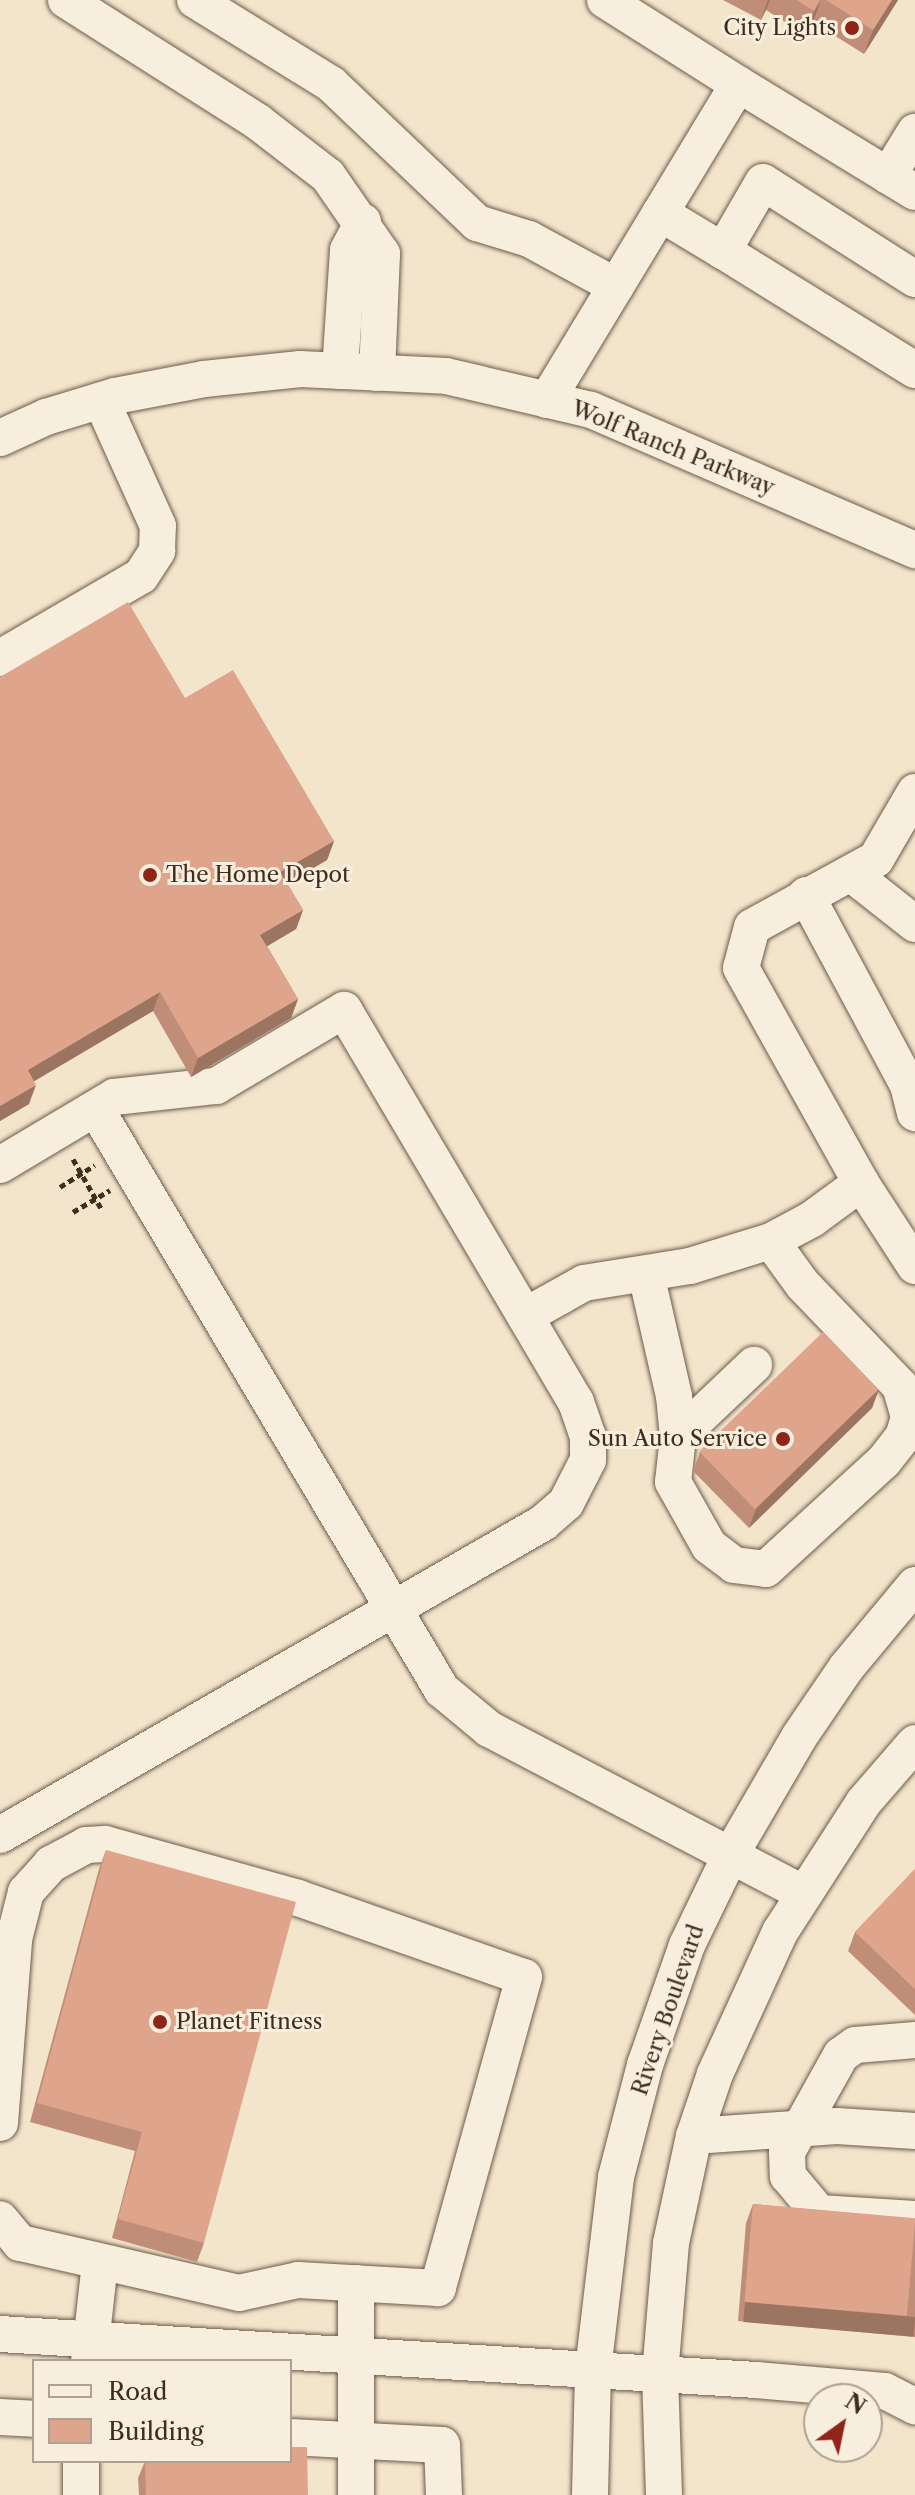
<!DOCTYPE html>
<style>
body{margin:0}
#map{position:relative;width:915px;height:2495px;overflow:hidden;background:#f3e5cb;font-family:"Libre Caslon Text",serif}
div>[style]{position:absolute}
.path>*{height:5px;margin-top:-2.5px;transform-origin:0;background:repeating-linear-gradient(90deg,#3f2d20 0 6px,transparent 0 10px)}
.roads{filter:drop-shadow(0 0 2px #6c5b4b) drop-shadow(0 0 2px #6c5b4b)}
.minor>*{height:36px;margin:-18px;padding:0 18px;transform-origin:18px;border-radius:18px;background:#f7eedd}
.wall>*{inset:0;background:#c08e78}
.shaded-wall>*{inset:0;background:#9c7462;transform-origin:0 0}
.building>*{inset:0;background:#dfa58c;transform-origin:0 0}
.dots>*{width:22px;height:22px;translate:-50% -50%;box-sizing:border-box;border:4px solid #f7eedd;border-radius:50%}
span{translate:-50% -50%;white-space:nowrap;text-align:center;line-height:1.15;-webkit-text-stroke:6px #f7eedd;paint-order:stroke}
.poi-label{font-size:22px;color:#3f2d20}
.right{translate:-100% -50%;text-align:right}
.left{translate:0 -50%;text-align:left}
.street-label{font-size:22px;color:#3f2d20}
.legend{position:absolute;left:32px;top:2359px;width:260px;height:104px;box-sizing:border-box;background:#f7eedd;border:2px solid #ada191;margin:0;padding:10px 14px;list-style:none;font-size:24px;color:#3f2d20}
.legend li{display:flex;align-items:center;gap:16px;height:40px}
.legend b{width:40px;border:2px solid #ada191}
.north{position:absolute;left:803px;top:2383px;width:80px;height:80px;box-sizing:border-box;background:#f7eedd;border:2px solid #ada191;border-radius:50%;rotate:33deg;font-size:22px;font-weight:700;line-height:32px;text-align:center;color:#3f2d20}
.north::after{content:'';display:block;margin:auto;width:28px;height:36px;background:#8f2418;clip-path:polygon(50% 0,100% 100%,50% 72%,0 100%)}
</style>
<div id="map">
<div class="path">
<div style="left:73px;top:1159px;width:59px;rotate:60.4deg"></div>
<div style="left:60px;top:1187px;width:41px;rotate:-32.2deg"></div>
<div style="left:73px;top:1212px;width:43px;rotate:-30.7deg"></div>
</div>
<div class="roads">
<div class="minor">
<div style="left:66px;top:0;width:227px;rotate:32.4deg"></div>
<div style="left:258px;top:122px;width:88px;rotate:37.6deg"></div>
<div style="left:328px;top:176px;width:95px;rotate:55.3deg"></div>
<div style="left:382px;top:254px;width:119px;rotate:92.4deg"></div>
<div style="left:195px;top:0;width:160px;rotate:31.7deg"></div>
<div style="left:331px;top:84px;width:202px;rotate:43.6deg"></div>
<div style="left:477px;top:223px;width:54px;rotate:17.1deg"></div>
<div style="left:529px;top:239px;width:99px;rotate:28.4deg"></div>
<div style="left:605px;top:0;width:157px;rotate:32.3deg"></div>
<div style="left:888px;top:176px;width:52px;rotate:-58.5deg"></div>
<div style="left:660px;top:213px;width:74px;rotate:31.1deg"></div>
<div style="left:915px;top:279px;width:180px;rotate:-147.5deg"></div>
<div style="left:763px;top:182px;width:80px;rotate:120.1deg"></div>
<div style="left:723px;top:251px;width:226px;rotate:31.8deg"></div>
<div style="left:340px;top:371px;width:121px;rotate:-86.2deg"></div>
<div style="left:348px;top:250px;width:32px;rotate:-62deg"></div>
<div style="left:547px;top:400px;width:369px;rotate:-58.8deg"></div>
<div style="left:738px;top:84px;width:207px;rotate:31.4deg"></div>
<div style="left:0;top:438px;width:51px;rotate:-24.5deg"></div>
<div style="left:46px;top:417px;width:72px;rotate:-16.9deg"></div>
<div style="left:115px;top:396px;width:91px;rotate:-10.8deg"></div>
<div style="left:204px;top:379px;width:97px;rotate:-5.9deg"></div>
<div style="left:300px;top:369px;width:146px;rotate:2.7deg"></div>
<div style="left:446px;top:376px;width:149px;rotate:13.2deg"></div>
<div style="left:591px;top:410px;width:353px;rotate:23.4deg"></div>
<div style="left:0;top:658px;width:163px;rotate:-30.2deg"></div>
<div style="left:141px;top:576px;width:30px;rotate:-57deg"></div>
<div style="left:157px;top:551px;width:25px;rotate:-88deg"></div>
<div style="left:158px;top:526px;width:138px;rotate:-114.3deg"></div>
<div style="left:915px;top:792px;width:78px;rotate:120.2deg"></div>
<div style="left:876px;top:859px;width:141px;rotate:151.3deg"></div>
<div style="left:752px;top:927px;width:42px;rotate:105deg"></div>
<div style="left:741px;top:968px;width:246px;rotate:60.8deg"></div>
<div style="left:861px;top:1183px;width:99px;rotate:57deg"></div>
<div style="left:853px;top:875px;width:79px;rotate:38.3deg"></div>
<div style="left:806px;top:895px;width:216px;rotate:61.8deg"></div>
<div style="left:908px;top:1085px;width:29px;rotate:76deg"></div>
<div style="left:96px;top:1109px;width:676px;rotate:59.23deg"></div>
<div style="left:442px;top:1690px;width:61px;rotate:39.7deg"></div>
<div style="left:489px;top:1729px;width:354px;rotate:27.6deg"></div>
<div style="left:0;top:1165px;width:133px;rotate:-30.8deg"></div>
<div style="left:114px;top:1097px;width:103px;rotate:-6.2deg"></div>
<div style="left:216px;top:1086px;width:149px;rotate:-30.7deg"></div>
<div style="left:344px;top:1010px;width:456px;rotate:59.4deg"></div>
<div style="left:576px;top:1402px;width:36px;rotate:71deg"></div>
<div style="left:588px;top:1436px;width:24px;rotate:90deg"></div>
<div style="left:588px;top:1460px;width:48px;rotate:117.1deg"></div>
<div style="left:566px;top:1503px;width:30px;rotate:139deg"></div>
<div style="left:543px;top:1523px;width:626px;rotate:150.12deg"></div>
<div style="left:646px;top:1274px;width:125px;rotate:77.1deg"></div>
<div style="left:674px;top:1396px;width:41px;rotate:84.4deg"></div>
<div style="left:678px;top:1437px;width:45px;rotate:96.3deg"></div>
<div style="left:673px;top:1482px;width:73px;rotate:60.6deg"></div>
<div style="left:709px;top:1546px;width:31px;rotate:37deg"></div>
<div style="left:734px;top:1565px;width:32px;rotate:7deg"></div>
<div style="left:766px;top:1569px;width:160px;rotate:-42.5deg"></div>
<div style="left:884px;top:1461px;width:31px;rotate:-52deg"></div>
<div style="left:903px;top:1437px;width:21px;rotate:-73deg"></div>
<div style="left:909px;top:1417px;width:32px;rotate:-106deg"></div>
<div style="left:900px;top:1386px;width:140px;rotate:-133.8deg"></div>
<div style="left:803px;top:1285px;width:54px;rotate:-126deg"></div>
<div style="left:525px;top:1316px;width:68px;rotate:-29.2deg"></div>
<div style="left:584px;top:1283px;width:107px;rotate:-9.1deg"></div>
<div style="left:690px;top:1266px;width:85px;rotate:-17.2deg"></div>
<div style="left:771px;top:1241px;width:47px;rotate:-28.2deg"></div>
<div style="left:812px;top:1219px;width:61px;rotate:-36.3deg"></div>
<div style="left:678px;top:1437px;width:105px;rotate:-43.5deg"></div>
<div style="left:915px;top:2040px;width:60px;rotate:175.2deg"></div>
<div style="left:855px;top:2045px;width:17px;rotate:144deg"></div>
<div style="left:841px;top:2055px;width:111px;rotate:119.1deg"></div>
<div style="left:787px;top:2152px;width:24px;rotate:88deg"></div>
<div style="left:788px;top:2176px;width:48px;rotate:50deg"></div>
<div style="left:819px;top:2213px;width:96px;rotate:3.6deg"></div>
<div style="left:0;top:2123px;width:185px;rotate:-85.6deg"></div>
<div style="left:14px;top:1939px;width:49px;rotate:-75.7deg"></div>
<div style="left:26px;top:1892px;width:38px;rotate:-48deg"></div>
<div style="left:51px;top:1864px;width:40px;rotate:-28deg"></div>
<div style="left:86px;top:1845px;width:19px;rotate:-3deg"></div>
<div style="left:105px;top:1844px;width:200px;rotate:15.6deg"></div>
<div style="left:298px;top:1898px;width:239px;rotate:19.3deg"></div>
<div style="left:524px;top:1977px;width:323px;rotate:105.5deg"></div>
<div style="left:438px;top:2288px;width:140px;rotate:-176.7deg"></div>
<div style="left:298px;top:2280px;width:60px;rotate:167.6deg"></div>
<div style="left:239px;top:2293px;width:225px;rotate:-167.1deg"></div>
<div style="left:20px;top:2243px;width:31px;rotate:-130deg"></div>
<div style="left:694px;top:2136px;width:143px;rotate:-4deg"></div>
<div style="left:837px;top:2126px;width:78px;rotate:3.7deg"></div>
<div style="left:0;top:2334px;width:757px;rotate:3.48deg"></div>
<div style="left:756px;top:2380px;width:129px;rotate:4.9deg"></div>
<div style="left:885px;top:2391px;width:34px;rotate:27deg"></div>
<div style="left:89px;top:2361px;width:99px;rotate:-83.6deg"></div>
<div style="left:0;top:2417px;width:34px;rotate:3deg"></div>
<div style="left:290px;top:2437px;width:152px;rotate:3deg"></div>
<div style="left:442px;top:2445px;width:50px;rotate:87.7deg"></div>
<div style="left:81px;top:2495px;width:34px;rotate:-90deg"></div>
<div style="left:356px;top:2495px;width:212px;rotate:-90deg"></div>
<div style="left:590px;top:2495px;width:125px;rotate:-88.6deg"></div>
<div style="left:593px;top:2370px;width:194px;rotate:-83.2deg"></div>
<div style="left:616px;top:2177px;width:116px;rotate:-75.5deg"></div>
<div style="left:645px;top:2065px;width:127px;rotate:-70.7deg"></div>
<div style="left:687px;top:1945px;width:101px;rotate:-64.2deg"></div>
<div style="left:731px;top:1854px;width:135px;rotate:-59.8deg"></div>
<div style="left:799px;top:1737px;width:83px;rotate:-55.7deg"></div>
<div style="left:846px;top:1668px;width:108px;rotate:-50.3deg"></div>
<div style="left:664px;top:2495px;width:121px;rotate:-91.9deg"></div>
<div style="left:660px;top:2374px;width:131px;rotate:-85.2deg"></div>
<div style="left:671px;top:2243px;width:109px;rotate:-77.9deg"></div>
<div style="left:694px;top:2136px;width:65px;rotate:-71.3deg"></div>
<div style="left:715px;top:2074px;width:156px;rotate:-65.4deg"></div>
<div style="left:780px;top:1932px;width:153px;rotate:-57.2deg"></div>
<div style="left:863px;top:1803px;width:79px;rotate:-49.1deg"></div>
</div>
</div>
<div class="wall">
<div style="clip-path:polygon(723px 0,898px 0,864px 54px,813px 22px,805px 35px,766px 10px,761px 20px)"></div>
<div style="clip-path:polygon(0 677px,185px 698px,334px 841px,327px 860px,287px 883px,303px 910px,296px 929px,267px 946px,298px 999px,291px 1018px,191px 1077px,153px 1011px,34px 1081px,29px 1104px,0 1121px)"></div>
<div style="clip-path:polygon(879px 1389px,872px 1408px,749px 1528px,693px 1471px,700px 1452px)"></div>
<div style="clip-path:polygon(106px 1850px,204px 2243px,197px 2262px,112px 2238px,135px 2151px,30px 2122px,99px 1869px)"></div>
<div style="clip-path:polygon(915px 1869px,915px 2015px,848px 1951px,855px 1932px)"></div>
<div style="clip-path:polygon(753px 2204px,915px 2219px,915px 2337px,738px 2321px,746px 2223px)"></div>
<div style="clip-path:polygon(145px 2461px,308px 2495px,139px 2495px,138px 2478px)"></div>
</div>
<div class="shaded-wall">
<div style="clip-path:polygon(768px 0,770px 0,766px 10px,761px 20px)"></div>
<div style="clip-path:polygon(821px 0,813px 22px,805px 35px,814px 11px)"></div>
<div style="clip-path:polygon(892px 0,898px 0,864px 54px,873px 30px)"></div>
<div style="clip-path:polygon(334px 841px,327px 860px,274px 891px,280px 872px)"></div>
<div style="clip-path:polygon(303px 910px,296px 929px,254px 954px,260px 935px)"></div>
<div style="clip-path:polygon(160px 992px,153px 1011px,21px 1089px,28px 1070px)"></div>
<div style="clip-path:polygon(298px 999px,291px 1018px,191px 1077px,198px 1058px)"></div>
<div style="clip-path:polygon(36px 1085px,29px 1104px,0 1121px,0 1106px)"></div>
<div style="clip-path:polygon(879px 1389px,872px 1408px,749px 1528px,756px 1509px)"></div>
<div style="left:745px;top:2302px;width:171px;height:20px;rotate:5deg"></div>
</div>
<div class="building">
<div style="clip-path:polygon(797px 0,820px 0,814px 11px)"></div>
<div style="clip-path:polygon(826px 0,892px 0,873px 30px)"></div>
<div style="clip-path:polygon(128px 602px,185px 698px,233px 670px,334px 841px,280px 872px,303px 910px,260px 935px,298px 999px,198px 1058px,160px 992px,28px 1070px,36px 1085px,0 1106px,0 677px)"></div>
<div style="left:823px;top:1332px;width:80px;height:172px;rotate:46deg"></div>
<div style="clip-path:polygon(106px 1850px,296px 1902px,204px 2243px,118px 2219px,142px 2132px,37px 2103px)"></div>
<div style="clip-path:polygon(915px 1869px,915px 1989px,855px 1932px)"></div>
<div style="left:753px;top:2204px;width:163px;height:98px;rotate:5deg"></div>
<div style="clip-path:polygon(290px 2447px,307px 2447px,308px 2495px,146px 2495px,145px 2461px,290px 2461px)"></div>
</div>
<div class="dots">
<div style="left:852px;top:28px;background:#8f2418"></div>
<div style="left:150px;top:875px;background:#8f2418"></div>
<div style="left:783px;top:1439px;background:#8f2418"></div>
<div style="left:160px;top:2022px;background:#8f2418"></div>
</div>
<div class="poi-label">
<span class="right" style="left:836px;top:28px">City Lights</span>
<span class="left" style="left:166px;top:875px">The Home Depot</span>
<span class="right" style="left:767px;top:1439px">Sun Auto Service</span>
<span class="left" style="left:176px;top:2022px">Planet Fitness</span>
</div>
<div class="street-label">
<span style="left:673px;top:448px;rotate:22deg">Wolf Ranch Parkway</span>
<span style="left:668px;top:2010px;rotate:-71deg">Rivery Boulevard</span>
</div>
<ul class="legend">
<li><b style="height:10px;background:#f7eedd"></b>Road</li>
<li><b style="height:22px;background:#dfa58c"></b>Building</li>
</ul>
<div class="north">N</div>
</div>
